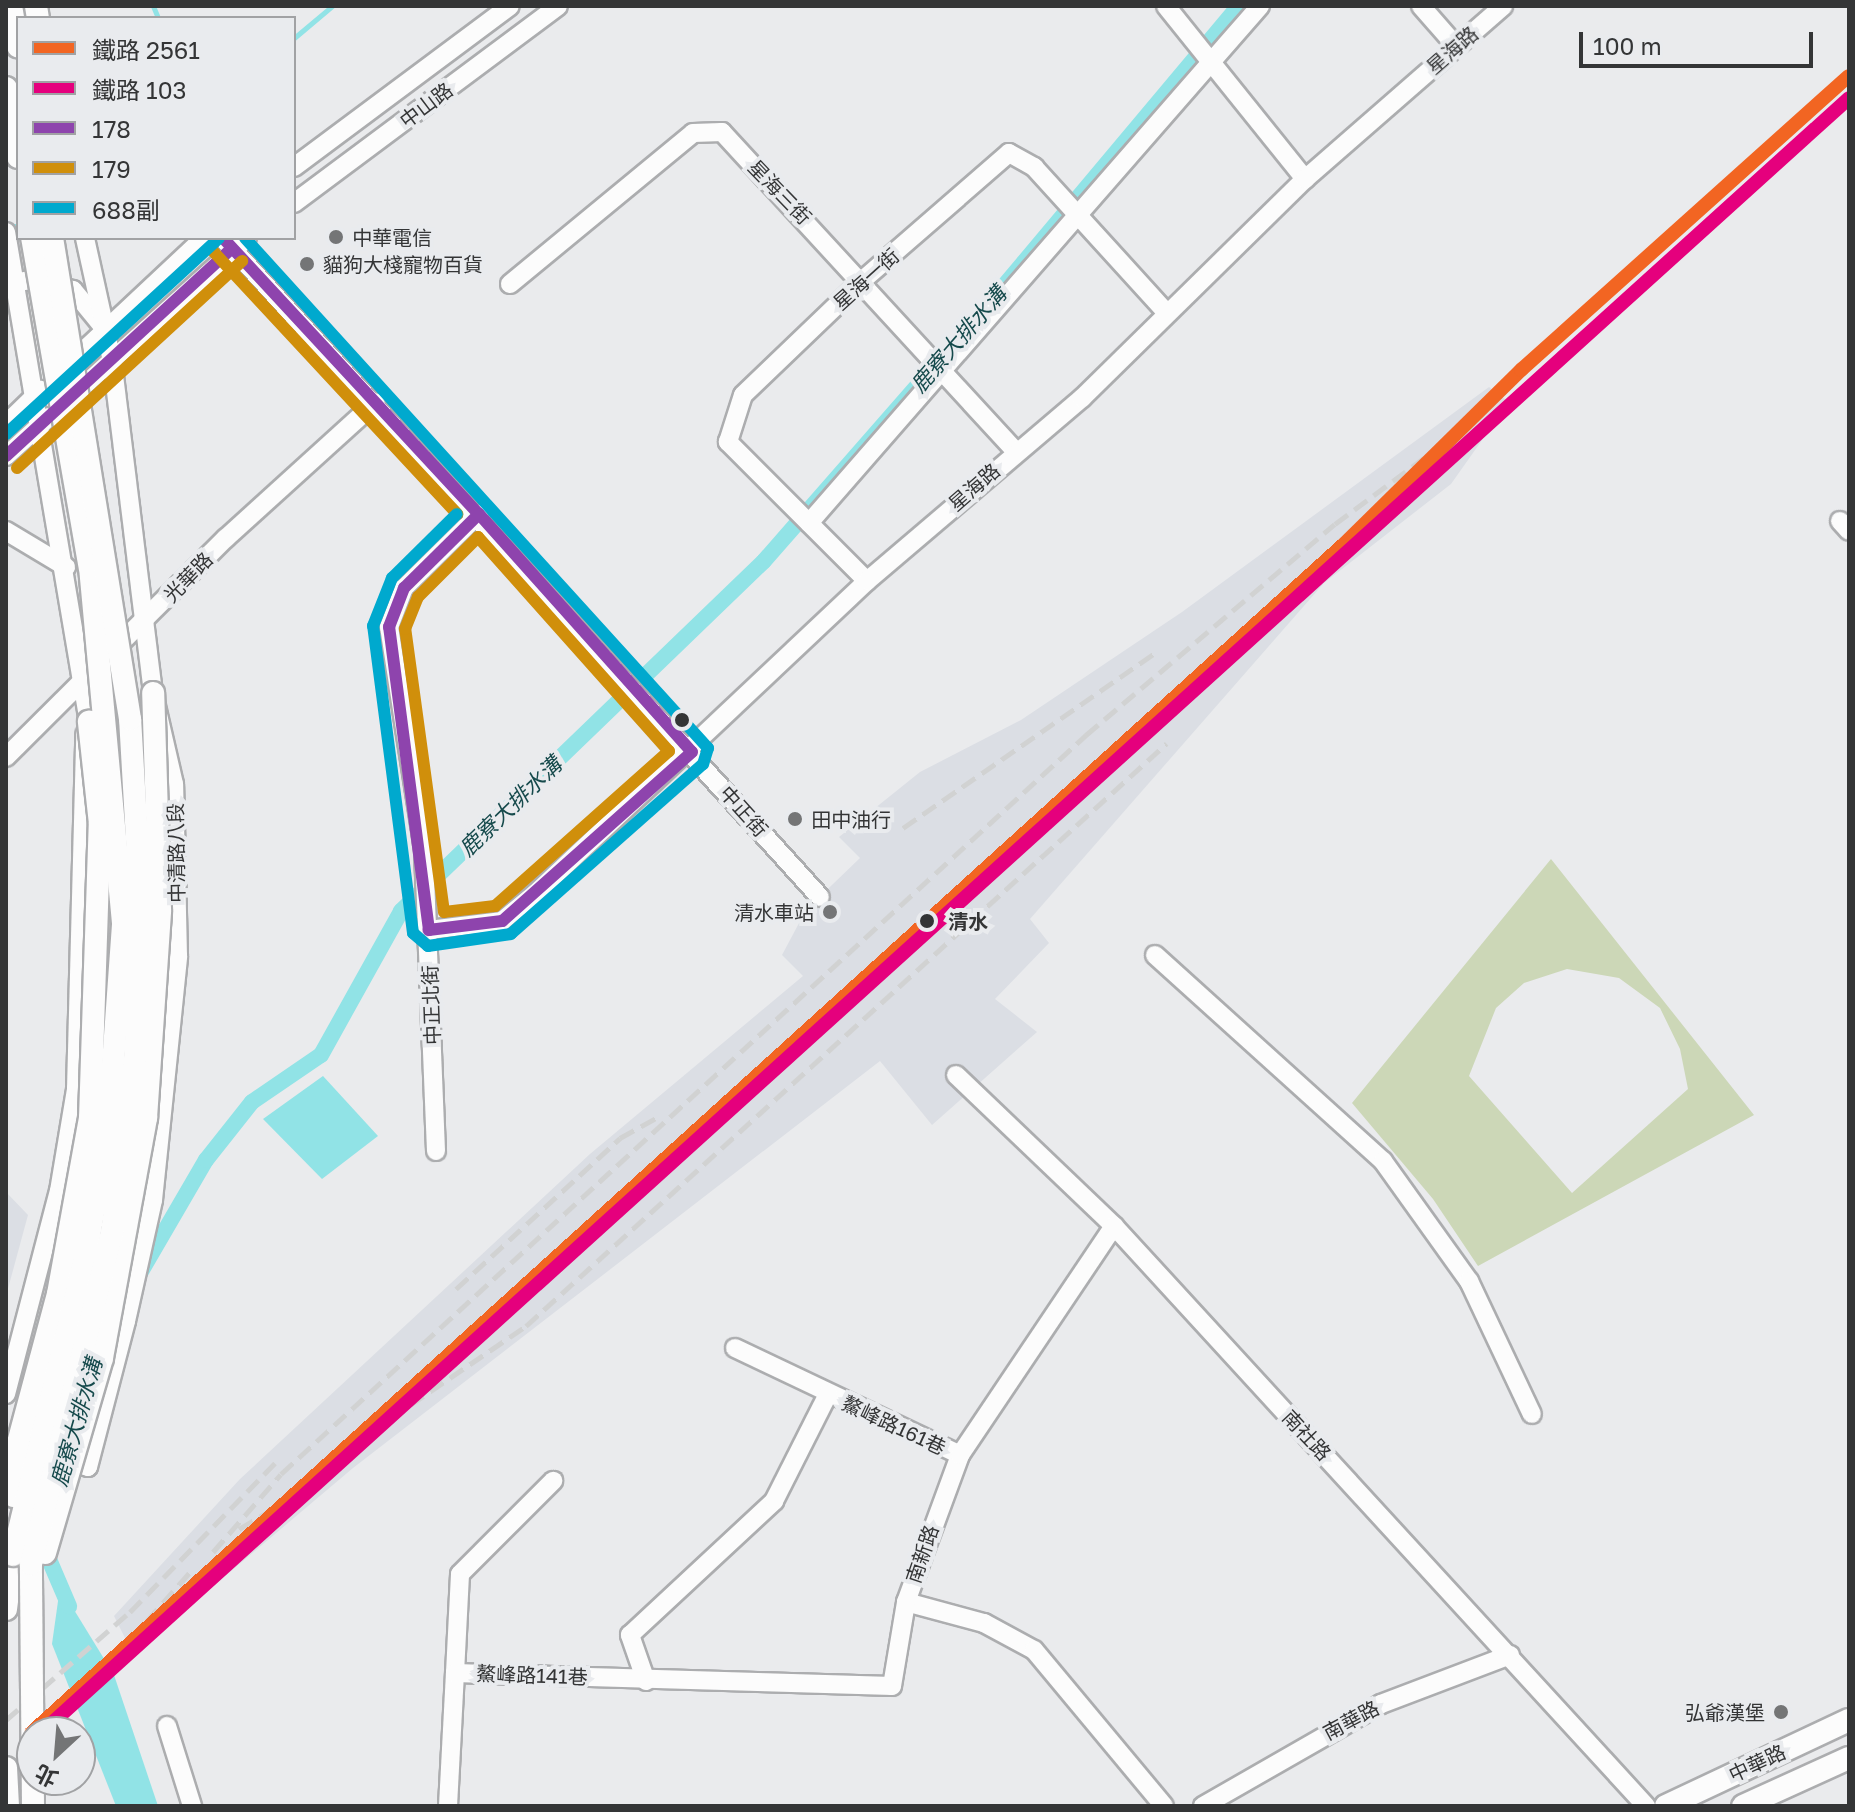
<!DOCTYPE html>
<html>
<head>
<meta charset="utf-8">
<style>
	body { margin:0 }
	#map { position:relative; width:1855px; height:1812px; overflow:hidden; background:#eaebed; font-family:"Golos Text","Noto Sans TC",sans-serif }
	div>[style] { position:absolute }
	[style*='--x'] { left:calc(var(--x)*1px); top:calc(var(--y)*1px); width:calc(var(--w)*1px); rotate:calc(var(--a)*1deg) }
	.built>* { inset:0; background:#dbdee4 }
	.green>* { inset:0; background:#ccd7b7 }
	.water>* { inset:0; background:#91e3e6 }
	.stream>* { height:5px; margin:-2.5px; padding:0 2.5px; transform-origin:2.5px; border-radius:2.5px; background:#91e3e6 }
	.canal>* { height:16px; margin:-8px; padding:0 8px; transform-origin:8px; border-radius:8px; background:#91e3e6 }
	.roads { filter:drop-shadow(2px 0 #acadaf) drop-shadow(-2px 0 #acadaf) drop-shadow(0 2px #acadaf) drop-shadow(0 -2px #acadaf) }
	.minor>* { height:18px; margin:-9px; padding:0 9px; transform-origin:9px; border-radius:9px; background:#fcfcfc }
	.major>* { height:22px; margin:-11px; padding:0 11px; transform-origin:11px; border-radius:11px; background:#fcfcfc }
	.rail>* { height:5px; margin-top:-2.5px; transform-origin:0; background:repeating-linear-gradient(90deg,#d1d2d2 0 16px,transparent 0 24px) }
	.bridges { filter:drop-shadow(2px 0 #acadaf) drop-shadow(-2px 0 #acadaf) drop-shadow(0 2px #acadaf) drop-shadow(0 -2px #acadaf) }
	.major-bridge>* { height:22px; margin:-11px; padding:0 11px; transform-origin:11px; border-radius:11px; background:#fcfcfc }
	.bus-1>* { height:12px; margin:-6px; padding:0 6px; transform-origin:6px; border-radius:6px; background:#8e44ad }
	.bus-2>* { height:12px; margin:-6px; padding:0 6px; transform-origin:6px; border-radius:6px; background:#d08f0b }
	.bus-3>* { height:12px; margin:-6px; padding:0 6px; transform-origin:6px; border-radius:6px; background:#00a9ce }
	.rail-1>* { height:14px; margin:-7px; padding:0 7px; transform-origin:7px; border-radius:7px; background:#f26522 }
	.rail-2>* { height:14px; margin:-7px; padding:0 7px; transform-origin:7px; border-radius:7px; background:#e5007d }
	.dots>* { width:22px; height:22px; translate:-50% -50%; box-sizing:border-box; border:4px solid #e9ebee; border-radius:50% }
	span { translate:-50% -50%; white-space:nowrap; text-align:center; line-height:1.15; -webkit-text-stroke:8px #e9ebee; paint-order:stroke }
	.street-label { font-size:20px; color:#343536 }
	.poi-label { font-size:20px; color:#343536 }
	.left { translate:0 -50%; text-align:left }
	.right { translate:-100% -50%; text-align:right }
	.stop-label { font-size:20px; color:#343536; font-weight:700 }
	.water-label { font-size:22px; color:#164a4c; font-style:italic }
	.frame { position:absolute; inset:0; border:8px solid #343536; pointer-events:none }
	.legend { position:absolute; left:16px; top:16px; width:280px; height:224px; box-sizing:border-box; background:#e9ebee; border:2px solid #a1a2a4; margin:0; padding:10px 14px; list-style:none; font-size:24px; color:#343536 }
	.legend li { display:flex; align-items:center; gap:16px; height:40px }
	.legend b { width:40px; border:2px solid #a1a2a4 }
	.north { position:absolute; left:16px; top:1716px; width:80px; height:80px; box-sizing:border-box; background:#e9ebee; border:2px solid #a1a2a4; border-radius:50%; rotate:206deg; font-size:22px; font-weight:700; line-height:32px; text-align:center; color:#343536 }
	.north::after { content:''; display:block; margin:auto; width:28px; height:36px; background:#747576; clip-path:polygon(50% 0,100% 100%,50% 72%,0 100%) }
	.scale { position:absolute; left:1579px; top:32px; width:234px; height:36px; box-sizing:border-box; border:4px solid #343536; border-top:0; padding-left:10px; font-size:24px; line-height:28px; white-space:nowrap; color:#343536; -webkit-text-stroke:6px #e9ebee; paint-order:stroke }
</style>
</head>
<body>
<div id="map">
	<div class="built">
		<i style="clip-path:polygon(1489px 387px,1509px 402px,1451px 484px,1324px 583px,1030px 919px,1049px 943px,995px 999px,1037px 1032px,932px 1125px,880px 1061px,353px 1468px,133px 1654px,114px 1616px,240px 1479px,590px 1154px,803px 976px,782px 955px,806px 910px,860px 858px,839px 837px,920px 772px,1021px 720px,1182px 612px)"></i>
		<i style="clip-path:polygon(6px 1192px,28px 1215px,6px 1296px)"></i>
	</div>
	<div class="green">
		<i style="clip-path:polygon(evenodd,1551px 859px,1754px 1115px,1478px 1266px,1433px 1199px,1352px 1103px,1551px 859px,1567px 969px,1619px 978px,1660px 1008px,1680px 1049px,1688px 1089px,1572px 1193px,1469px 1076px,1496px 1008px,1524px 983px,1567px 969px)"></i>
	</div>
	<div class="water">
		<i style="clip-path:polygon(323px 1076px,378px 1136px,322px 1179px,263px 1119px)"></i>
		<i style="clip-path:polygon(60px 1587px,114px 1675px,158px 1806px,116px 1806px,52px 1644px)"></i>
	</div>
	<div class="stream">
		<i style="--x:153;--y:6;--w:13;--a:67"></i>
		<i style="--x:294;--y:38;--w:50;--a:-40.1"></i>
		<i style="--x:7;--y:226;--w:11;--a:0"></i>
	</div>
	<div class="canal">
		<i style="--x:998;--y:293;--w:375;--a:-50"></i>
		<i style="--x:139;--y:1275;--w:133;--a:-59.8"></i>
		<i style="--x:206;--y:1160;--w:74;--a:-51.6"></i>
		<i style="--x:252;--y:1102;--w:83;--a:-34.3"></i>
		<i style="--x:321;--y:1055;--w:165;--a:-60.9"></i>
		<i style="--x:401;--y:911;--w:504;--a:-43.96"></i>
		<i style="--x:764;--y:561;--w:269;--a:-48.8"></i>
		<i style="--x:42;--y:1543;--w:69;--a:66.8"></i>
	</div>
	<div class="roads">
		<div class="minor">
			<i style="--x:1166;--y:6;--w:222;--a:51.2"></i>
			<i style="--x:1421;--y:6;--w:53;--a:48.8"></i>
			<i style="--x:294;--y:167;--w:269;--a:-36.7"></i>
			<i style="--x:294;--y:203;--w:329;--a:-36.7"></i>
			<i style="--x:6;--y:232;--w:497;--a:80.4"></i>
			<i style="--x:223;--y:238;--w:889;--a:47.83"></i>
			<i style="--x:6;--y:284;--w:26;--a:-9"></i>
			<i style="--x:32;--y:280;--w:42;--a:13.7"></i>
			<i style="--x:73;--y:290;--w:49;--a:50.8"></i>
			<i style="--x:510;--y:284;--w:237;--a:-39.5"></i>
			<i style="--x:693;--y:133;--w:29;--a:-2"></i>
			<i style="--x:722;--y:132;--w:435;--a:47.4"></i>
			<i style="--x:66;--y:367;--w:189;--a:-43.1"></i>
			<i style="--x:68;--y:400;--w:241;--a:-42.1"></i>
			<i style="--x:6;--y:424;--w:49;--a:-44.2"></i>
			<i style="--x:6;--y:456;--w:58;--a:-42.2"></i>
			<i style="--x:1840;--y:521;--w:13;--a:48"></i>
			<i style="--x:809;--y:523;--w:686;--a:-48.9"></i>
			<i style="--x:6;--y:531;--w:70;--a:31"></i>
			<i style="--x:867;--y:581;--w:197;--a:-135"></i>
			<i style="--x:728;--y:442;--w:49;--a:-72.3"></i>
			<i style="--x:743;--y:395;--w:168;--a:-43.8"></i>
			<i style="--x:864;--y:279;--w:192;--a:-41"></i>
			<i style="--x:1009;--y:153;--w:29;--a:29"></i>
			<i style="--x:1034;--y:167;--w:197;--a:47.7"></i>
			<i style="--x:6;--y:757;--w:310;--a:-44.9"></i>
			<i style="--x:226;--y:538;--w:202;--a:-42.2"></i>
			<i style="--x:429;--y:930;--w:74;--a:-7"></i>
			<i style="--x:502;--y:921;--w:44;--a:-39.5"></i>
			<i style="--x:536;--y:893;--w:455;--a:-43.3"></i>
			<i style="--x:867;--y:581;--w:282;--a:-40.4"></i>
			<i style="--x:1082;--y:398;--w:313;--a:-44.5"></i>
			<i style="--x:1305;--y:179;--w:263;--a:-41.1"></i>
			<i style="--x:1155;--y:955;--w:307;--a:42.1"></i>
			<i style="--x:1383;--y:1161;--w:148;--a:54.4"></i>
			<i style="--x:1469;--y:1281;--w:147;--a:64.7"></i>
			<i style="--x:956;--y:1075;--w:219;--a:43.7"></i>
			<i style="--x:1114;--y:1226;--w:787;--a:47.47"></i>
			<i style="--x:436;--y:1151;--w:301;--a:-92.3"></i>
			<i style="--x:424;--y:850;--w:226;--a:-98.9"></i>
			<i style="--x:389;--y:627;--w:42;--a:-69"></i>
			<i style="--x:404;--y:588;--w:105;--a:-44.6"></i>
			<i style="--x:735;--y:1348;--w:249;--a:25.4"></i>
			<i style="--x:6;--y:1394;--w:210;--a:-75.4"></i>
			<i style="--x:59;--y:1191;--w:103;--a:-80.5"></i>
			<i style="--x:76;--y:1089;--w:355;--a:-88.5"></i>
			<i style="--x:59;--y:1459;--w:30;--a:15"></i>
			<i style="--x:88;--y:1467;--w:151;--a:-75.4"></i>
			<i style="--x:126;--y:1321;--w:124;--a:-77.4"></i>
			<i style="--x:153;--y:1200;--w:245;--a:-84.1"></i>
			<i style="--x:178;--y:956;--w:172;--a:-91.3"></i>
			<i style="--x:174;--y:784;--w:93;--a:-103"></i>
			<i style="--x:153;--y:693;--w:335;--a:-97"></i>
			<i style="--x:112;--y:361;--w:126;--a:-102.4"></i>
			<i style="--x:906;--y:1602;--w:81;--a:15.1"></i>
			<i style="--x:984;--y:1623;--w:57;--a:28.4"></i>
			<i style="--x:1034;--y:1650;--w:203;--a:50.2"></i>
			<i style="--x:455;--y:1673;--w:99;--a:-87.1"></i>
			<i style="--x:460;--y:1574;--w:132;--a:-45"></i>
			<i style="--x:646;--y:1681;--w:49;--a:-109.2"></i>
			<i style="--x:630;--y:1635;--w:197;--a:-42.9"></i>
			<i style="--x:774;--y:1501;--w:120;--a:-63.2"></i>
			<i style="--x:167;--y:1726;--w:84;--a:72.6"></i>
			<i style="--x:448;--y:1806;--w:133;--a:-87"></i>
			<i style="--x:455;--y:1673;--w:437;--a:1.7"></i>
			<i style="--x:892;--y:1686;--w:85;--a:-80.5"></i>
			<i style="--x:906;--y:1602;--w:157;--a:-69.8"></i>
			<i style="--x:960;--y:1455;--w:276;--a:-56.1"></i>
			<i style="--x:1203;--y:1806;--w:205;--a:-29.8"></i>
			<i style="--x:1381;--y:1704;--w:138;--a:-20.8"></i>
		</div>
		<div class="major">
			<i style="--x:11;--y:6;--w:41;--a:80.1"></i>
			<i style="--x:36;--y:6;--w:12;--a:81"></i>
			<i style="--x:6;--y:88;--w:70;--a:80.1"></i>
			<i style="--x:6;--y:1609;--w:54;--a:-82.6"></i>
			<i style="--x:6;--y:1768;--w:38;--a:87"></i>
			<i style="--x:1666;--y:1806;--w:202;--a:-25.2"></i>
			<i style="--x:1743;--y:1806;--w:116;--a:-24.4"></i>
		</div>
	</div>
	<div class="rail">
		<i style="--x:903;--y:828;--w:308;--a:-34.8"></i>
		<i style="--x:456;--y:1289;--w:223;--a:-42.6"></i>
		<i style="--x:620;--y:1138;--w:41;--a:-29.1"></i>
		<i style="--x:331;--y:1459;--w:236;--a:-34.3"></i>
		<i style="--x:526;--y:1326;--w:866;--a:-42.29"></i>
		<i style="--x:239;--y:1529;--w:49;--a:-30.8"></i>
		<i style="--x:213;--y:1552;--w:103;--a:-48.9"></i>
		<i style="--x:281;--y:1474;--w:1093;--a:-42.55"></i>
		<i style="--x:1086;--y:735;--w:326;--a:-40.3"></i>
		<i style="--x:1335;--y:524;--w:111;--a:-36.6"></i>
		<i style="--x:131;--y:1639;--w:91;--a:-48.6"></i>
		<i style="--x:6;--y:1720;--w:164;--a:-41.1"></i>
		<i style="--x:130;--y:1612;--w:208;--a:-45.8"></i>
	</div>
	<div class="bridges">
		<div class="major-bridge">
			<i style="--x:14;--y:1496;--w:53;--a:-85.7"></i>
			<i style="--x:18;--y:1443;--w:154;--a:-75"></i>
			<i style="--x:58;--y:1294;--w:179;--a:-79.7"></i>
			<i style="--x:90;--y:1118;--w:294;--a:-88.1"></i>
			<i style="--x:100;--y:824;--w:103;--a:-96.2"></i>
			<i style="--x:45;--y:1553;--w:203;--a:-73.7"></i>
			<i style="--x:102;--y:1358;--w:244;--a:-79.6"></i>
			<i style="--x:146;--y:1118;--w:208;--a:-86.1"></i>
			<i style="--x:160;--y:910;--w:217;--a:-91.8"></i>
			<i style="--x:13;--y:1555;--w:310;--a:-76.4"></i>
			<i style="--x:86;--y:1254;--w:136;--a:-80.3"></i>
			<i style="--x:109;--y:1120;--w:197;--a:-85.9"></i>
			<i style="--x:123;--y:923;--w:349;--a:-95.3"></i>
			<i style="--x:91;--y:575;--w:342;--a:-99.9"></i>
			<i style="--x:33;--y:1806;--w:242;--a:-90.5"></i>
			<i style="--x:31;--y:1564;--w:342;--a:-76.3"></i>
			<i style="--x:112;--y:1232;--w:174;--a:-82.4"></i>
			<i style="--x:135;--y:1060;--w:134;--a:-87"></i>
			<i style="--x:142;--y:926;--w:207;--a:-93.3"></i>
			<i style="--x:130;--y:719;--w:487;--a:-99.2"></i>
		</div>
	</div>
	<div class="bus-1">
		<i style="--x:223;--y:238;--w:376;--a:47.2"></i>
		<i style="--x:6;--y:456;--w:306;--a:-42.6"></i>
		<i style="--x:479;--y:514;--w:319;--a:48.2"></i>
		<i style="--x:692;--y:752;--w:254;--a:138.3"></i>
		<i style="--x:502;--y:921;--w:74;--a:173"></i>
		<i style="--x:429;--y:930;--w:306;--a:-97.5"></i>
		<i style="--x:389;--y:627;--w:42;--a:-69"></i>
		<i style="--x:404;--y:588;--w:105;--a:-44.6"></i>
	</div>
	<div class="bus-2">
		<i style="--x:211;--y:249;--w:362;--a:47.1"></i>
		<i style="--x:17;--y:468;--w:306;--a:-42.6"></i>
		<i style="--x:478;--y:537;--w:287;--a:48.3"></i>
		<i style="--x:669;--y:751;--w:233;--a:138.3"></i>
		<i style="--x:495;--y:906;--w:51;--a:173.3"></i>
		<i style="--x:444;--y:912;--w:286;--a:-97.8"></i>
		<i style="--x:405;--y:629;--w:35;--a:-68"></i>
		<i style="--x:418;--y:597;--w:85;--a:-45"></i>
	</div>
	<div class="bus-3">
		<i style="--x:245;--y:238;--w:689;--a:47.77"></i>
		<i style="--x:708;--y:748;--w:17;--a:107"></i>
		<i style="--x:703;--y:764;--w:256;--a:138.5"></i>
		<i style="--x:511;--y:934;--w:84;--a:171.8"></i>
		<i style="--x:428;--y:946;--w:20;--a:-139"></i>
		<i style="--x:413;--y:933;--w:310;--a:-97.4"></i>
		<i style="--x:373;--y:626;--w:52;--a:-68.4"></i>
		<i style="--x:392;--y:578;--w:91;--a:-44.6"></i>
		<i style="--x:6;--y:434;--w:289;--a:-42.6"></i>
	</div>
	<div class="rail-1">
		<i style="--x:32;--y:1732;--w:1769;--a:-42.16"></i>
		<i style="--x:1343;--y:545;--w:250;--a:-44.5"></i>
		<i style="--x:1521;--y:370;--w:440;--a:-41.9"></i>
	</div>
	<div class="rail-2">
		<i style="--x:42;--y:1732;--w:2436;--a:-42.12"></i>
	</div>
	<div class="dots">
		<i style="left:336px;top:237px;background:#747576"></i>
		<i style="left:307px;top:264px;background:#747576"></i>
		<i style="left:682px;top:720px;background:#343536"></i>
		<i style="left:795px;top:819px;background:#747576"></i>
		<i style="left:830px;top:912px;background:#747576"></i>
		<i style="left:927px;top:921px;background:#343536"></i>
		<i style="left:1781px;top:1712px;background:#747576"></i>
	</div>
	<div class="street-label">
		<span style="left:1452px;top:50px;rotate:-41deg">星海路</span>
		<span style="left:426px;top:105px;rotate:-37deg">中山路</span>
		<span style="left:780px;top:192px;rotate:46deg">星海三街</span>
		<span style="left:866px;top:279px;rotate:-42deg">星海一街</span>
		<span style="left:974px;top:487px;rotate:-41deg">星海路</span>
		<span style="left:188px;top:577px;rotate:-46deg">光華路</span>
		<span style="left:744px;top:811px;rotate:48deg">中正街</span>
		<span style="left:176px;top:853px;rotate:-91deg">中清路八段</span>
		<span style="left:431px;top:1005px;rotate:-92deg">中正北街</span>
		<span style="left:894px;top:1425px;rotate:25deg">鰲峰路161巷</span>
		<span style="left:1307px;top:1435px;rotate:47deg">南社路</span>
		<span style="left:922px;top:1554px;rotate:-71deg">南新路</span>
		<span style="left:532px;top:1675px;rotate:2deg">鰲峰路141巷</span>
		<span style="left:1351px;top:1720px;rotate:-28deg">南華路</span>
		<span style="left:1757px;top:1763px;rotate:-25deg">中華路</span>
	</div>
	<div class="poi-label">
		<span class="left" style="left:352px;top:237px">中華電信</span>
		<span class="left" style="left:323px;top:264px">貓狗大棧寵物百貨</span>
		<span class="left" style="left:811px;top:819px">田中油行</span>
		<span class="right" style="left:814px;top:912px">清水車站</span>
		<span class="right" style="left:1765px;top:1712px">弘爺漢堡</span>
	</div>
	<div class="stop-label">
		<span class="left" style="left:948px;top:921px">清水</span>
	</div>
	<div class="water-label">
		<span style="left:958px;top:339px;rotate:-49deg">鹿寮大排水溝</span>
		<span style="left:510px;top:806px;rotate:-44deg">鹿寮大排水溝</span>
		<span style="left:76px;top:1422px;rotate:-74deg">鹿寮大排水溝</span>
	</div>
	<div class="frame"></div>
	<ul class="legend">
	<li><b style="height:10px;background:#f26522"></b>鐵路 2561</li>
	<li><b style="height:10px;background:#e5007d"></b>鐵路 103</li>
	<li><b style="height:10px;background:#8e44ad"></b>178</li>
	<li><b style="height:10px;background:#d08f0b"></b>179</li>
	<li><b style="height:10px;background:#00a9ce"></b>688副</li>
	</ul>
	<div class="north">北</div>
	<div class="scale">100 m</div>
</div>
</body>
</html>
